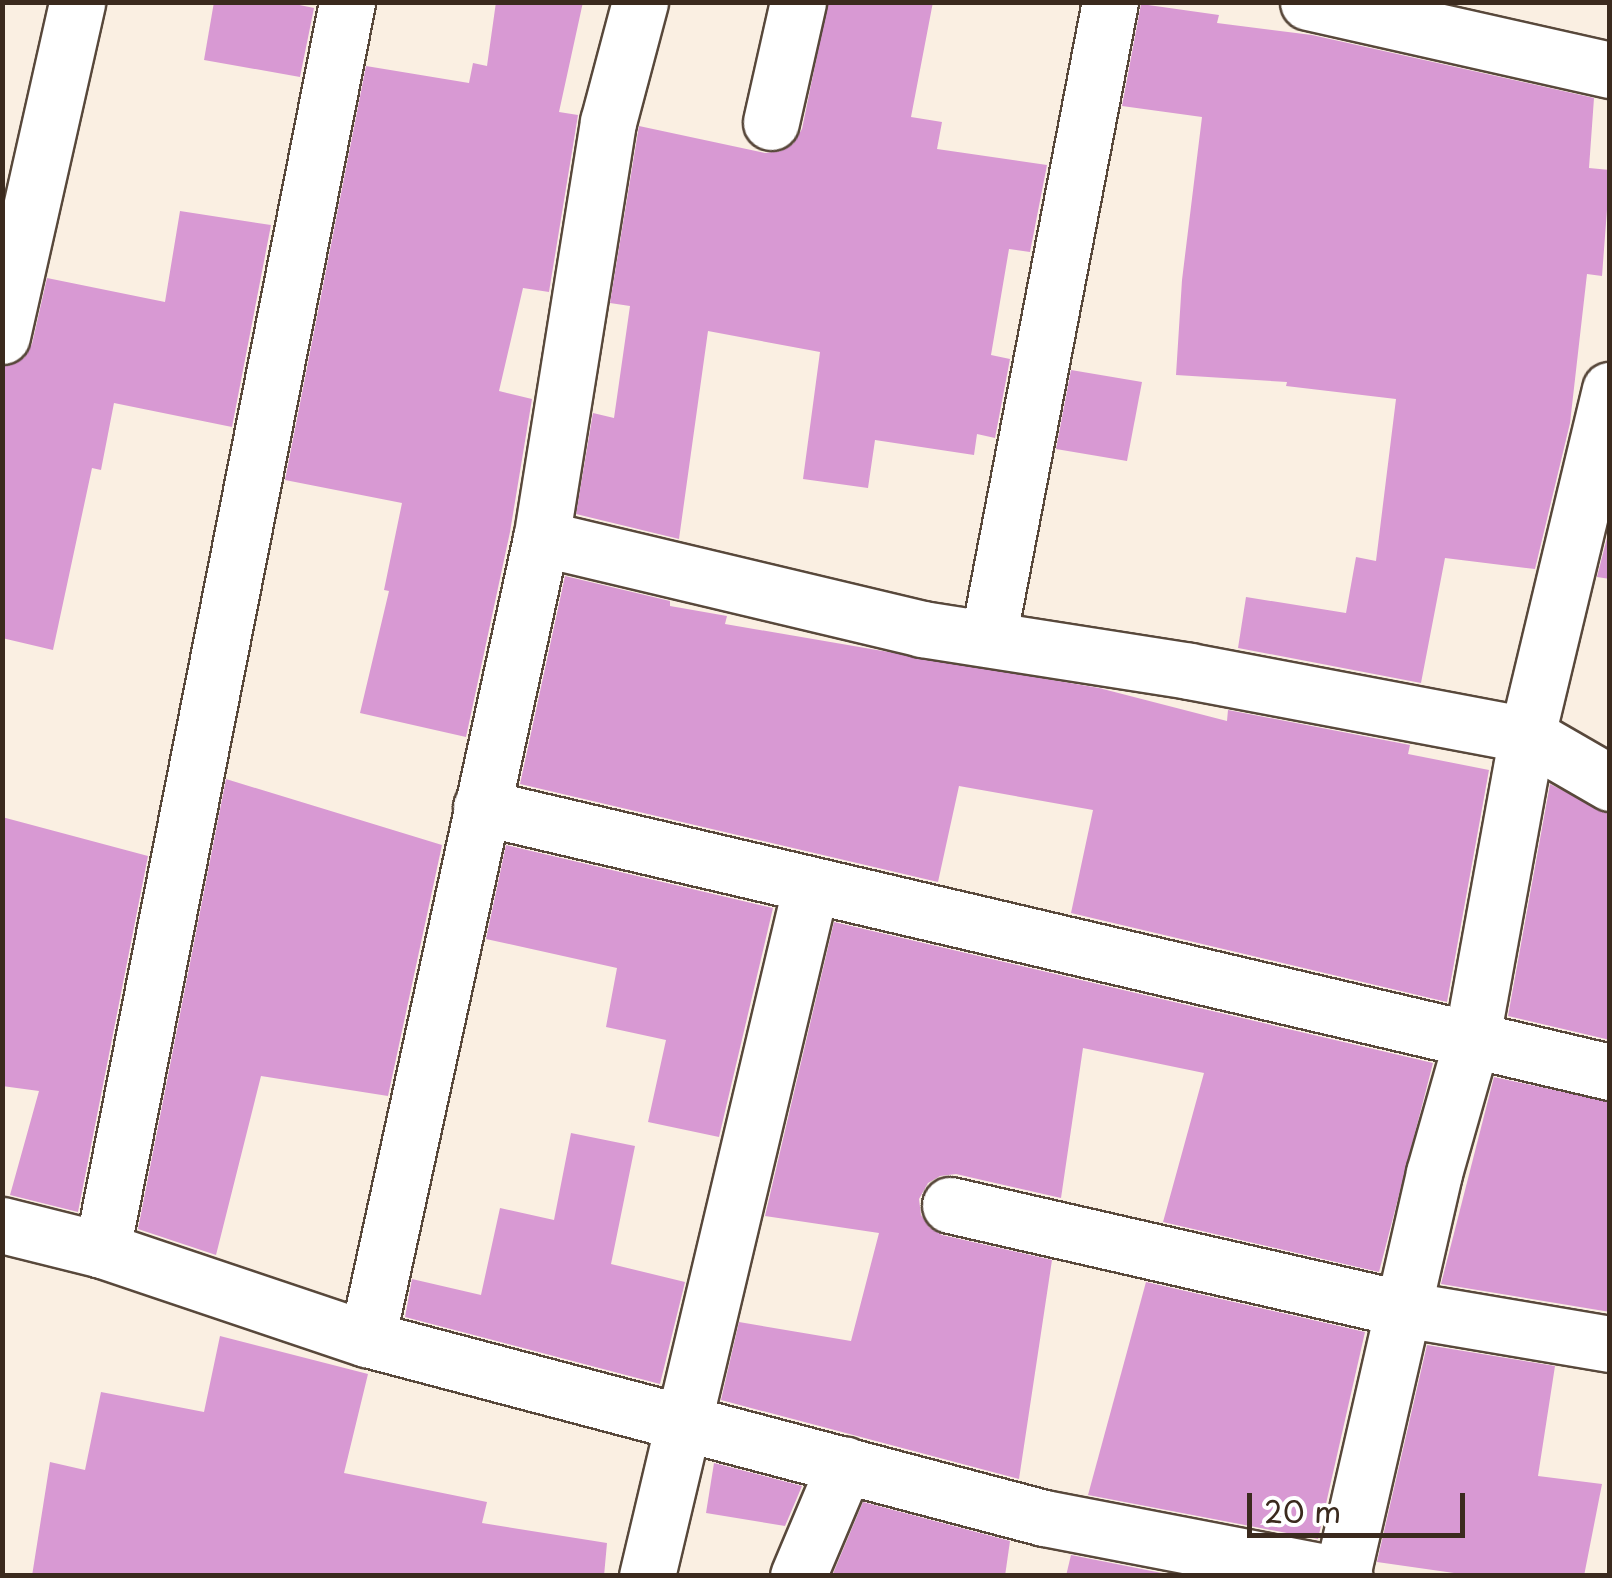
<!DOCTYPE html>
<html>
<head>
<meta charset="utf-8">
<style>
	body { margin:0 }
	#map { position:relative; width:1612px; height:1578px; overflow:hidden; background:#faefe2; font-family:"Playpen Sans",sans-serif }
	div>[style] { position:absolute }
	[style*='--x'] { left:calc(var(--x)*1px); top:calc(var(--y)*1px); width:calc(var(--w)*1px); rotate:calc(var(--a)*1deg) }
	.building>* { inset:0; background:#d899d3 }
	.roads { filter:drop-shadow(2px 0 #58483b) drop-shadow(-2px 0 #58483b) drop-shadow(0 2px #58483b) drop-shadow(0 -2px #58483b) }
	.minor>* { height:55px; margin:-27.5px; padding:0 27.5px; transform-origin:27.5px; border-radius:27.5px; background:#fff }
	span { translate:-50% -50%; white-space:nowrap; text-align:center; line-height:1.15; -webkit-text-stroke:8px #fff; paint-order:stroke }
	.frame { position:absolute; inset:0; border:5px solid #3b2a1e; pointer-events:none }
	.scale { position:absolute; left:1247px; top:1493px; width:218px; height:45px; box-sizing:border-box; border:5px solid #3b2a1e; border-top:0; padding-left:12px; font-size:30px; line-height:35px; white-space:nowrap; color:#3b2a1e; -webkit-text-stroke:8px #fff; paint-order:stroke }
</style>
</head>
<body>
<div id="map">
	<div class="building">
		<i style="clip-path:polygon(214px 2px,285px 2px,314px 8px,300px 77px,204px 60px)"></i>
		<i style="clip-path:polygon(496px 2px,583px 2px,559px 112px,578px 115px,549px 292px,523px 288px,499px 391px,532px 399px,510px 532px,466px 737px,360px 713px,389px 591px,384px 590px,402px 503px,285px 480px,366px 66px,469px 83px,473px 63px,487px 66px)"></i>
		<i style="clip-path:polygon(828px 2px,933px 2px,911px 117px,942px 122px,937px 149px,1047px 165px,1030px 252px,1009px 249px,991px 355px,1010px 359px,995px 438px,977px 434px,974px 455px,875px 440px,868px 488px,803px 479px,820px 352px,708px 331px,679px 539px,576px 514px,593px 413px,614px 418px,630px 306px,610px 303px,639px 126px,765px 153px,781px 151px,793px 144px,802px 129px)"></i>
		<i style="clip-path:polygon(1141px 4px,1219px 15px,1217px 23px,1312px 35px,1594px 98px,1589px 168px,1610px 170px,1602px 276px,1587px 274px,1570px 423px,1535px 569px,1445px 558px,1421px 683px,1238px 648px,1246px 597px,1346px 613px,1356px 557px,1376px 561px,1396px 399px,1286px 386px,1287px 382px,1176px 375px,1182px 280px,1202px 117px,1122px 106px)"></i>
		<i style="clip-path:polygon(180px 211px,271px 225px,232px 427px,114px 403px,101px 470px,92px 468px,53px 650px,2px 638px,2px 366px,24px 358px,32px 344px,47px 278px,165px 302px)"></i>
		<i style="clip-path:polygon(1071px 370px,1142px 382px,1127px 461px,1056px 449px)"></i>
		<i style="clip-path:polygon(1610px 526px,1610px 579px,1597px 577px)"></i>
		<i style="clip-path:polygon(565px 576px,670px 601px,670px 606px,727px 616px,725px 624px,1099px 688px,1227px 721px,1228px 710px,1410px 745px,1408px 754px,1489px 770px,1447px 1002px,1071px 913px,1093px 810px,959px 786px,938px 882px,520px 784px)"></i>
		<i style="clip-path:polygon(226px 779px,442px 845px,388px 1096px,261px 1076px,216px 1255px,138px 1229px)"></i>
		<i style="clip-path:polygon(1550px 784px,1610px 814px,1610px 1040px,1508px 1016px)"></i>
		<i style="clip-path:polygon(2px 817px,148px 856px,78px 1212px,10px 1195px,39px 1091px,2px 1086px)"></i>
		<i style="clip-path:polygon(506px 845px,773px 908px,719px 1137px,648px 1122px,666px 1040px,606px 1027px,617px 968px,486px 939px)"></i>
		<i style="clip-path:polygon(834px 922px,1433px 1063px,1379px 1272px,1163px 1222px,1204px 1073px,1083px 1048px,1061px 1198px,956px 1174px,940px 1176px,928px 1183px,919px 1199px,921px 1215px,930px 1228px,942px 1235px,1052px 1260px,1019px 1479px,721px 1400px,739px 1322px,851px 1341px,879px 1233px,765px 1216px)"></i>
		<i style="clip-path:polygon(1494px 1077px,1610px 1102px,1610px 1312px,1441px 1284px)"></i>
		<i style="clip-path:polygon(571px 1133px,635px 1146px,611px 1264px,685px 1282px,660px 1384px,405px 1317px,412px 1279px,481px 1295px,500px 1208px,554px 1220px)"></i>
		<i style="clip-path:polygon(1146px 1282px,1365px 1332px,1318px 1539px,1088px 1495px)"></i>
		<i style="clip-path:polygon(220px 1336px,368px 1374px,344px 1473px,487px 1502px,482px 1523px,607px 1543px,604px 1576px,32px 1576px,50px 1462px,85px 1470px,101px 1392px,204px 1412px)"></i>
		<i style="clip-path:polygon(1427px 1345px,1555px 1366px,1538px 1476px,1602px 1484px,1584px 1576px,1475px 1576px,1377px 1562px)"></i>
		<i style="clip-path:polygon(714px 1463px,802px 1486px,785px 1526px,706px 1513px)"></i>
		<i style="clip-path:polygon(863px 1502px,1010px 1541px,1005px 1576px,832px 1576px)"></i>
		<i style="clip-path:polygon(1071px 1555px,1177px 1576px,1066px 1576px)"></i>
	</div>
	<div class="roads">
		<div class="minor">
			<i style="--x:640;--y:2;--w:124;--a:104.9"></i>
			<i style="--x:608;--y:122;--w:421;--a:99.1"></i>
			<i style="--x:541;--y:538;--w:392;--a:13.4"></i>
			<i style="--x:922;--y:629;--w:270;--a:8.9"></i>
			<i style="--x:1189;--y:671;--w:344;--a:10.7"></i>
			<i style="--x:1527;--y:735;--w:96;--a:30"></i>
			<i style="--x:1308;--y:2;--w:310;--a:12.7"></i>
			<i style="--x:771;--y:122;--w:123;--a:-77.3"></i>
			<i style="--x:2;--y:336;--w:342;--a:-77.3"></i>
			<i style="--x:988;--y:639;--w:649;--a:-79.16"></i>
			<i style="--x:481;--y:807;--w:1160;--a:13.21"></i>
			<i style="--x:950;--y:1205;--w:465;--a:12.9"></i>
			<i style="--x:1403;--y:1309;--w:210;--a:9.6"></i>
			<i style="--x:2;--y:1225;--w:103;--a:14"></i>
			<i style="--x:102;--y:1250;--w:280;--a:18.6"></i>
			<i style="--x:367;--y:1339;--w:700;--a:14.81"></i>
			<i style="--x:1044;--y:1518;--w:306;--a:10.9"></i>
			<i style="--x:102;--y:1250;--w:1272;--a:-78.89"></i>
			<i style="--x:367;--y:1339;--w:820;--a:-77.74"></i>
			<i style="--x:1342;--y:1575;--w:412;--a:-77.1"></i>
			<i style="--x:1434;--y:1173;--w:135;--a:-74.1"></i>
			<i style="--x:1471;--y:1043;--w:313;--a:-79.7"></i>
			<i style="--x:1527;--y:735;--w:355;--a:-76.5"></i>
			<i style="--x:647;--y:1576;--w:710;--a:-76.65"></i>
			<i style="--x:798;--y:1576;--w:121;--a:-67.1"></i>
		</div>
	</div>
	<div class="frame"></div>
	<div class="scale">20 m</div>
</div>
</body>
</html>
